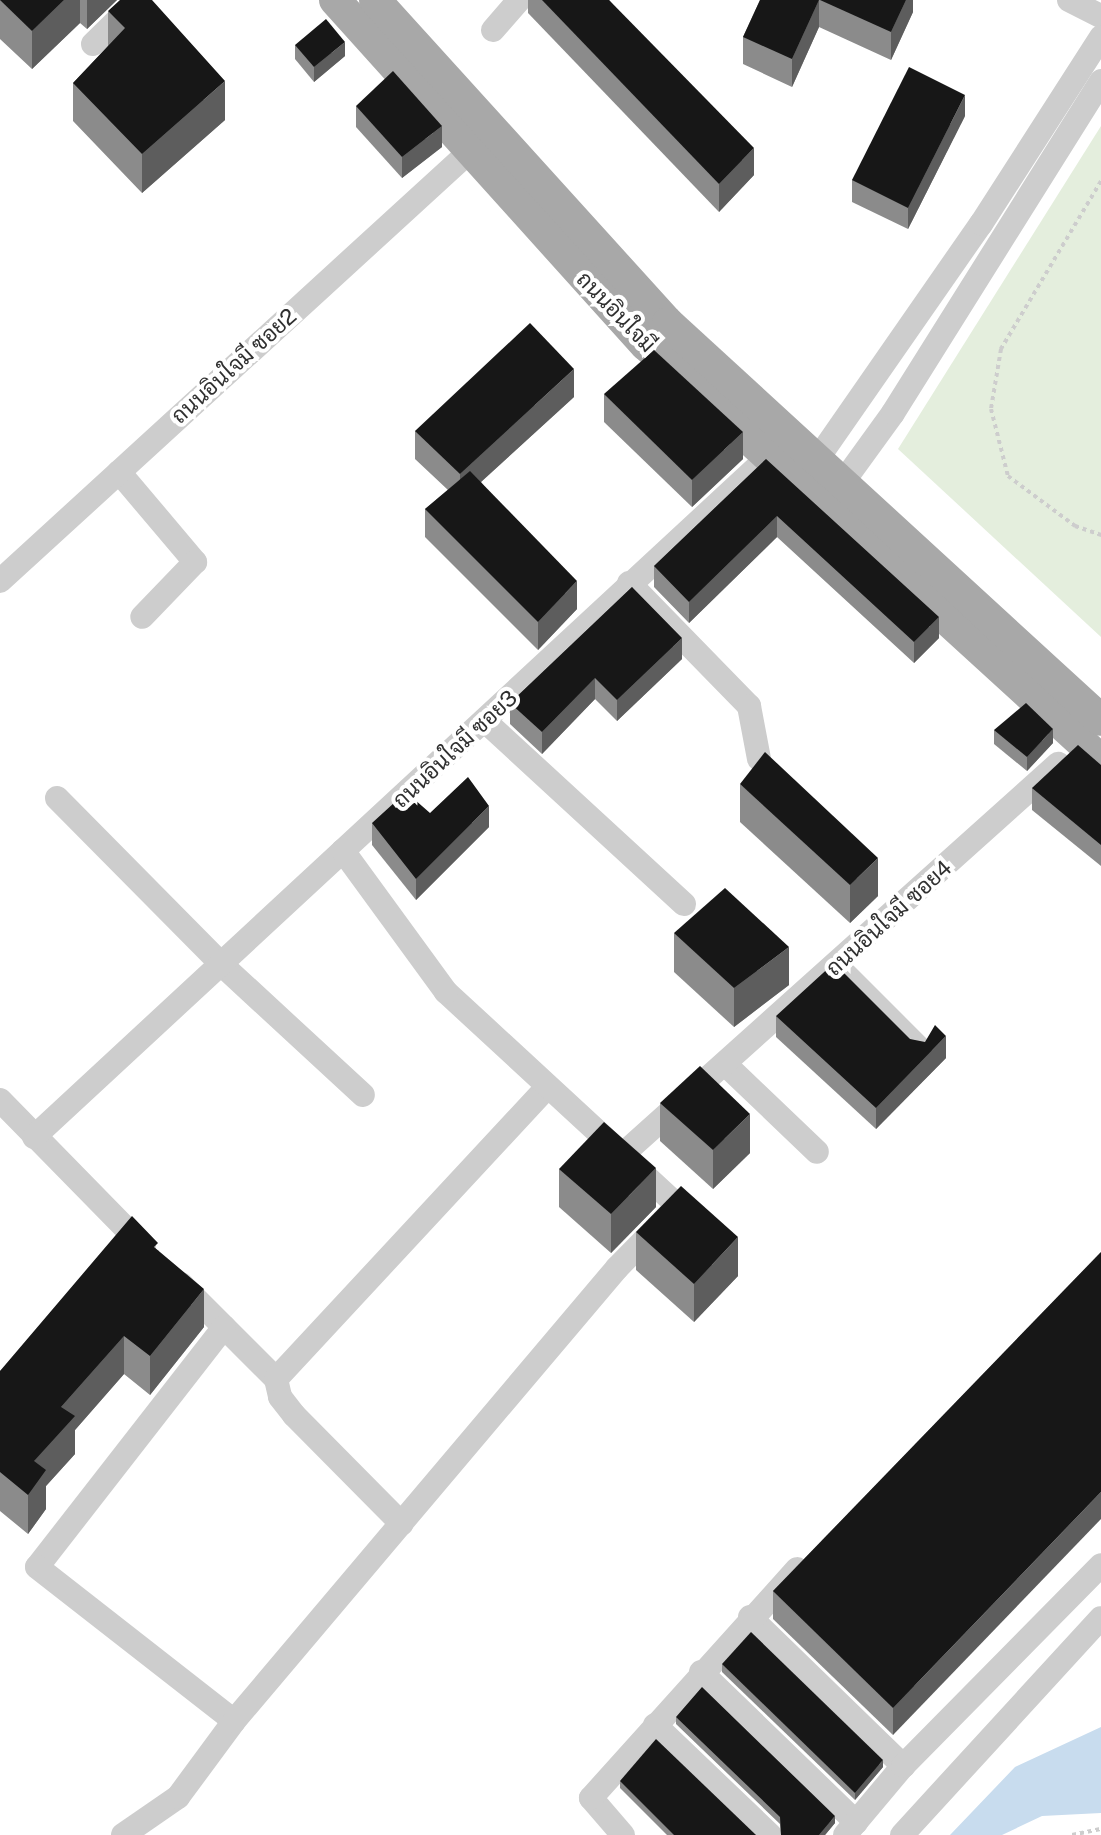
<!DOCTYPE html>
<html>
<head>
<meta charset="utf-8">
<style>
	body { margin:0 }
	#map { position:relative; width:1101px; height:1835px; overflow:hidden; background:#fff; font-family:"Public Sans",Sarabun,sans-serif }
	div>[style] { position:absolute }
	[style*='--x'] { left:calc(var(--x)*1px); top:calc(var(--y)*1px); width:calc(var(--w)*1px); rotate:calc(var(--a)*1deg) }
	.green>* { inset:0; background:#e4eedd }
	.water>* { inset:0; background:#c8dcee }
	.path>* { height:4px; margin-top:-2px; transform-origin:0; background:repeating-linear-gradient(90deg,#cdcdcd 0 4px,transparent 0 8px) }
	.minor>* { height:24px; margin:-12px; padding:0 12px; transform-origin:12px; border-radius:12px; background:#cdcdcd }
	.major>* { height:32px; margin:-16px; padding:0 16px; transform-origin:16px; border-radius:16px; background:#a8a8a8 }
	.wall>* { inset:0; background:#8b8b8b }
	.shaded-wall>* { inset:0; background:#5d5d5d }
	.building>* { inset:0; background:#171717 }
	span { translate:-50% -50%; white-space:nowrap; text-align:center; line-height:1.15; -webkit-text-stroke:8px #fff; paint-order:stroke }
	.street-label { font-size:22px; color:#303030 }
</style>
</head>
<body>
<div id="map">
	<div class="green">
		<i style="clip-path:polygon(1101px 126px,1101px 637px,898px 449px)"></i>
	</div>
	<div class="water">
		<i style="clip-path:polygon(1101px 1727px,1101px 1813px,1042px 1816px,1002px 1835px,950px 1835px,1015px 1767px)"></i>
	</div>
	<div class="path">
		<i style="--x:1101;--y:181;--w:196;--a:120.8"></i>
		<i style="--x:1001;--y:349;--w:61;--a:99.5"></i>
		<i style="--x:991;--y:409;--w:69;--a:75.8"></i>
		<i style="--x:1008;--y:476;--w:84;--a:36.7"></i>
		<i style="--x:1075;--y:526;--w:28;--a:19"></i>
		<i style="--x:1072;--y:1835;--w:30;--a:-12"></i>
	</div>
	<div class="minor">
		<i style="--x:1069;--y:0;--w:36;--a:27"></i>
		<i style="--x:493;--y:30;--w:40;--a:-49"></i>
		<i style="--x:93;--y:44;--w:63;--a:-44.4"></i>
		<i style="--x:119;--y:472;--w:118;--a:49.8"></i>
		<i style="--x:195;--y:562;--w:76;--a:133.9"></i>
		<i style="--x:807;--y:474;--w:305;--a:-55.2"></i>
		<i style="--x:981;--y:224;--w:222;--a:-57.3"></i>
		<i style="--x:833;--y:496;--w:102;--a:-54.1"></i>
		<i style="--x:893;--y:413;--w:392;--a:-57.9"></i>
		<i style="--x:0;--y:581;--w:636;--a:-42.45"></i>
		<i style="--x:629;--y:583;--w:172;--a:45.7"></i>
		<i style="--x:749;--y:706;--w:54;--a:79.3"></i>
		<i style="--x:486;--y:722;--w:269;--a:42.6"></i>
		<i style="--x:57;--y:798;--w:233;--a:45.3"></i>
		<i style="--x:221;--y:964;--w:193;--a:42.7"></i>
		<i style="--x:837;--y:966;--w:117;--a:45"></i>
		<i style="--x:725;--y:1064;--w:127;--a:43.7"></i>
		<i style="--x:0;--y:1100;--w:206;--a:45.6"></i>
		<i style="--x:34;--y:1137;--w:998;--a:-42.81"></i>
		<i style="--x:622;--y:1155;--w:586;--a:-41.89"></i>
		<i style="--x:181;--y:1284;--w:134;--a:45"></i>
		<i style="--x:276;--y:1379;--w:18;--a:77"></i>
		<i style="--x:280;--y:1397;--w:23;--a:52"></i>
		<i style="--x:294;--y:1415;--w:153;--a:45.3"></i>
		<i style="--x:224;--y:1327;--w:304;--a:127.9"></i>
		<i style="--x:37;--y:1567;--w:250;--a:38"></i>
		<i style="--x:276;--y:1379;--w:397;--a:-47.1"></i>
		<i style="--x:750;--y:1617;--w:214;--a:44.2"></i>
		<i style="--x:701;--y:1672;--w:216;--a:44.1"></i>
		<i style="--x:655;--y:1725;--w:159;--a:43.7"></i>
		<i style="--x:123;--y:1835;--w:67;--a:-34.6"></i>
		<i style="--x:178;--y:1797;--w:94;--a:-53.6"></i>
		<i style="--x:234;--y:1721;--w:593;--a:-49.79"></i>
		<i style="--x:617;--y:1268;--w:87;--a:-45.5"></i>
		<i style="--x:678;--y:1206;--w:316;--a:-137.3"></i>
		<i style="--x:446;--y:992;--w:175;--a:-126.1"></i>
		<i style="--x:623;--y:1835;--w:49;--a:-130.9"></i>
		<i style="--x:591;--y:1798;--w:308;--a:-48"></i>
		<i style="--x:845;--y:1835;--w:90;--a:-50"></i>
		<i style="--x:903;--y:1766;--w:282;--a:-45.4"></i>
		<i style="--x:902;--y:1835;--w:294;--a:-47.5"></i>
	</div>
	<div class="major">
		<i style="--x:335;--y:0;--w:464;--a:48"></i>
		<i style="--x:646;--y:345;--w:616;--a:42.37"></i>
		<i style="--x:375;--y:0;--w:436;--a:47.8"></i>
		<i style="--x:668;--y:323;--w:587;--a:42.52"></i>
	</div>
	<div class="wall">
		<i style="clip-path:polygon(0 0,117px 0,87px 29px,80px 23px,32px 69px,0 39px)"></i>
		<i style="clip-path:polygon(528px 0,609px 0,754px 175px,719px 212px,528px 13px)"></i>
		<i style="clip-path:polygon(760px 0,913px 0,913px 12px,891px 60px,819px 27px,792px 87px,743px 64px,743px 37px)"></i>
		<i style="clip-path:polygon(108px 11px,225px 120px,142px 193px,73px 121px,73px 83px,108px 46px)"></i>
		<i style="clip-path:polygon(295px 45px,345px 56px,314px 82px,295px 59px)"></i>
		<i style="clip-path:polygon(356px 106px,442px 147px,402px 178px,356px 127px)"></i>
		<i style="clip-path:polygon(965px 116px,908px 229px,852px 202px,852px 180px)"></i>
		<i style="clip-path:polygon(604px 394px,743px 459px,692px 507px,604px 422px)"></i>
		<i style="clip-path:polygon(574px 397px,481px 482px,577px 609px,538px 650px,425px 537px,425px 509px,448px 490px,415px 459px,415px 431px)"></i>
		<i style="clip-path:polygon(766px 459px,939px 638px,914px 663px,777px 537px,689px 623px,654px 587px,654px 566px)"></i>
		<i style="clip-path:polygon(632px 587px,682px 659px,617px 721px,595px 699px,542px 754px,510px 724px,510px 703px)"></i>
		<i style="clip-path:polygon(994px 730px,1053px 743px,1027px 771px,994px 744px)"></i>
		<i style="clip-path:polygon(1101px 765px,1101px 866px,1032px 810px,1032px 788px)"></i>
		<i style="clip-path:polygon(740px 784px,878px 896px,850px 923px,740px 822px)"></i>
		<i style="clip-path:polygon(430px 813px,489px 827px,416px 900px,372px 845px,372px 823px)"></i>
		<i style="clip-path:polygon(674px 933px,789px 985px,734px 1027px,674px 972px)"></i>
		<i style="clip-path:polygon(776px 1016px,910px 1039px,946px 1058px,876px 1129px,776px 1037px)"></i>
		<i style="clip-path:polygon(660px 1103px,750px 1153px,713px 1189px,660px 1141px)"></i>
		<i style="clip-path:polygon(559px 1169px,656px 1207px,611px 1253px,559px 1207px)"></i>
		<i style="clip-path:polygon(636px 1232px,738px 1276px,694px 1322px,636px 1270px)"></i>
		<i style="clip-path:polygon(158px 1250px,204px 1327px,150px 1395px,124px 1374px,75px 1430px,75px 1454px,46px 1486px,46px 1509px,28px 1534px,0 1511px,0 1371px)"></i>
		<i style="clip-path:polygon(1101px 1252px,893px 1735px,773px 1619px,773px 1591px)"></i>
		<i style="clip-path:polygon(722px 1664px,883px 1767px,855px 1800px,722px 1672px)"></i>
		<i style="clip-path:polygon(676px 1717px,835px 1823px,825px 1835px,781px 1835px,780px 1824px,676px 1724px)"></i>
		<i style="clip-path:polygon(620px 1781px,756px 1835px,667px 1835px,620px 1788px)"></i>
	</div>
	<div class="shaded-wall">
		<i style="clip-path:polygon(64px 0,80px 0,80px 23px,32px 69px,32px 31px)"></i>
		<i style="clip-path:polygon(87px 0,117px 0,87px 29px)"></i>
		<i style="clip-path:polygon(819px 0,819px 27px,792px 87px,792px 59px)"></i>
		<i style="clip-path:polygon(906px 0,913px 0,913px 12px,891px 60px,891px 32px)"></i>
		<i style="clip-path:polygon(345px 42px,345px 56px,314px 82px,314px 67px)"></i>
		<i style="clip-path:polygon(225px 81px,225px 120px,142px 193px,142px 154px)"></i>
		<i style="clip-path:polygon(965px 95px,965px 116px,908px 229px,908px 208px)"></i>
		<i style="clip-path:polygon(442px 126px,442px 147px,402px 178px,402px 157px)"></i>
		<i style="clip-path:polygon(754px 148px,754px 175px,719px 212px,719px 184px)"></i>
		<i style="clip-path:polygon(574px 369px,574px 397px,460px 501px,460px 474px)"></i>
		<i style="clip-path:polygon(743px 432px,743px 459px,692px 507px,692px 480px)"></i>
		<i style="clip-path:polygon(777px 516px,777px 537px,689px 623px,689px 602px)"></i>
		<i style="clip-path:polygon(577px 581px,577px 609px,538px 650px,538px 622px)"></i>
		<i style="clip-path:polygon(939px 617px,939px 638px,914px 663px,914px 642px)"></i>
		<i style="clip-path:polygon(682px 638px,682px 659px,617px 721px,617px 700px)"></i>
		<i style="clip-path:polygon(595px 678px,595px 699px,542px 754px,542px 732px)"></i>
		<i style="clip-path:polygon(1053px 729px,1053px 743px,1027px 771px,1027px 757px)"></i>
		<i style="clip-path:polygon(489px 806px,489px 827px,416px 900px,416px 879px)"></i>
		<i style="clip-path:polygon(878px 858px,878px 896px,850px 923px,850px 885px)"></i>
		<i style="clip-path:polygon(789px 947px,789px 985px,734px 1027px,734px 988px)"></i>
		<i style="clip-path:polygon(946px 1036px,946px 1058px,876px 1129px,876px 1108px)"></i>
		<i style="clip-path:polygon(750px 1114px,750px 1153px,713px 1189px,713px 1150px)"></i>
		<i style="clip-path:polygon(656px 1168px,656px 1207px,611px 1253px,611px 1214px)"></i>
		<i style="clip-path:polygon(738px 1237px,738px 1276px,694px 1322px,694px 1284px)"></i>
		<i style="clip-path:polygon(204px 1289px,204px 1327px,150px 1395px,150px 1356px)"></i>
		<i style="clip-path:polygon(124px 1336px,124px 1374px,75px 1430px,75px 1454px,46px 1486px,46px 1509px,28px 1534px,28px 1495px,34px 1461px,61px 1407px)"></i>
		<i style="clip-path:polygon(1101px 1492px,1101px 1519px,893px 1735px,893px 1708px)"></i>
		<i style="clip-path:polygon(883px 1760px,883px 1767px,855px 1800px,855px 1793px)"></i>
		<i style="clip-path:polygon(835px 1816px,835px 1823px,825px 1835px,819px 1835px)"></i>
	</div>
	<div class="building">
		<i style="clip-path:polygon(0 0,64px 0,32px 31px)"></i>
		<i style="clip-path:polygon(120px 0,152px 0,225px 81px,142px 154px,73px 83px,125px 28px,108px 11px)"></i>
		<i style="clip-path:polygon(542px 0,609px 0,754px 148px,719px 184px)"></i>
		<i style="clip-path:polygon(760px 0,819px 0,792px 59px,743px 37px)"></i>
		<i style="clip-path:polygon(820px 0,906px 0,891px 32px)"></i>
		<i style="clip-path:polygon(326px 19px,345px 42px,314px 67px,295px 45px)"></i>
		<i style="clip-path:polygon(909px 67px,965px 95px,908px 208px,852px 180px)"></i>
		<i style="clip-path:polygon(393px 71px,442px 126px,402px 157px,356px 106px)"></i>
		<i style="clip-path:polygon(530px 323px,574px 369px,460px 474px,415px 431px)"></i>
		<i style="clip-path:polygon(654px 350px,743px 432px,692px 480px,604px 394px)"></i>
		<i style="clip-path:polygon(766px 459px,939px 617px,914px 642px,777px 516px,689px 602px,654px 566px)"></i>
		<i style="clip-path:polygon(470px 471px,577px 581px,538px 622px,425px 509px)"></i>
		<i style="clip-path:polygon(632px 587px,682px 638px,617px 700px,595px 678px,542px 732px,510px 703px)"></i>
		<i style="clip-path:polygon(1026px 703px,1053px 729px,1027px 757px,994px 730px)"></i>
		<i style="clip-path:polygon(1078px 745px,1101px 765px,1101px 845px,1032px 788px)"></i>
		<i style="clip-path:polygon(765px 752px,878px 858px,850px 885px,740px 784px)"></i>
		<i style="clip-path:polygon(468px 777px,489px 806px,416px 879px,372px 823px,406px 792px,430px 813px)"></i>
		<i style="clip-path:polygon(725px 888px,789px 947px,734px 988px,674px 933px)"></i>
		<i style="clip-path:polygon(834px 963px,910px 1039px,925px 1042px,935px 1025px,946px 1036px,876px 1108px,776px 1016px)"></i>
		<i style="clip-path:polygon(700px 1066px,750px 1114px,713px 1150px,660px 1103px)"></i>
		<i style="clip-path:polygon(604px 1122px,656px 1168px,611px 1214px,559px 1169px)"></i>
		<i style="clip-path:polygon(681px 1186px,738px 1237px,694px 1284px,636px 1232px)"></i>
		<i style="clip-path:polygon(132px 1216px,158px 1243px,154px 1247px,204px 1289px,150px 1356px,124px 1336px,61px 1407px,75px 1416px,34px 1461px,46px 1470px,28px 1495px,0 1472px,0 1371px)"></i>
		<i style="clip-path:polygon(1101px 1252px,1101px 1492px,893px 1708px,773px 1591px)"></i>
		<i style="clip-path:polygon(751px 1632px,883px 1760px,855px 1793px,722px 1664px)"></i>
		<i style="clip-path:polygon(702px 1687px,835px 1816px,819px 1835px,781px 1835px,780px 1817px,676px 1717px)"></i>
		<i style="clip-path:polygon(656px 1739px,756px 1835px,674px 1835px,620px 1781px)"></i>
	</div>
	<div class="street-label">
		<span style="left:616px;top:312px;rotate:46deg">ถนนอินใจมี</span>
		<span style="left:234px;top:366px;rotate:-42deg">ถนนอินใจมี ซอย2</span>
		<span style="left:455px;top:749px;rotate:-43deg">ถนนอินใจมี ซอย3</span>
		<span style="left:889px;top:918px;rotate:-42deg">ถนนอินใจมี ซอย4</span>
	</div>
</div>
</body>
</html>
